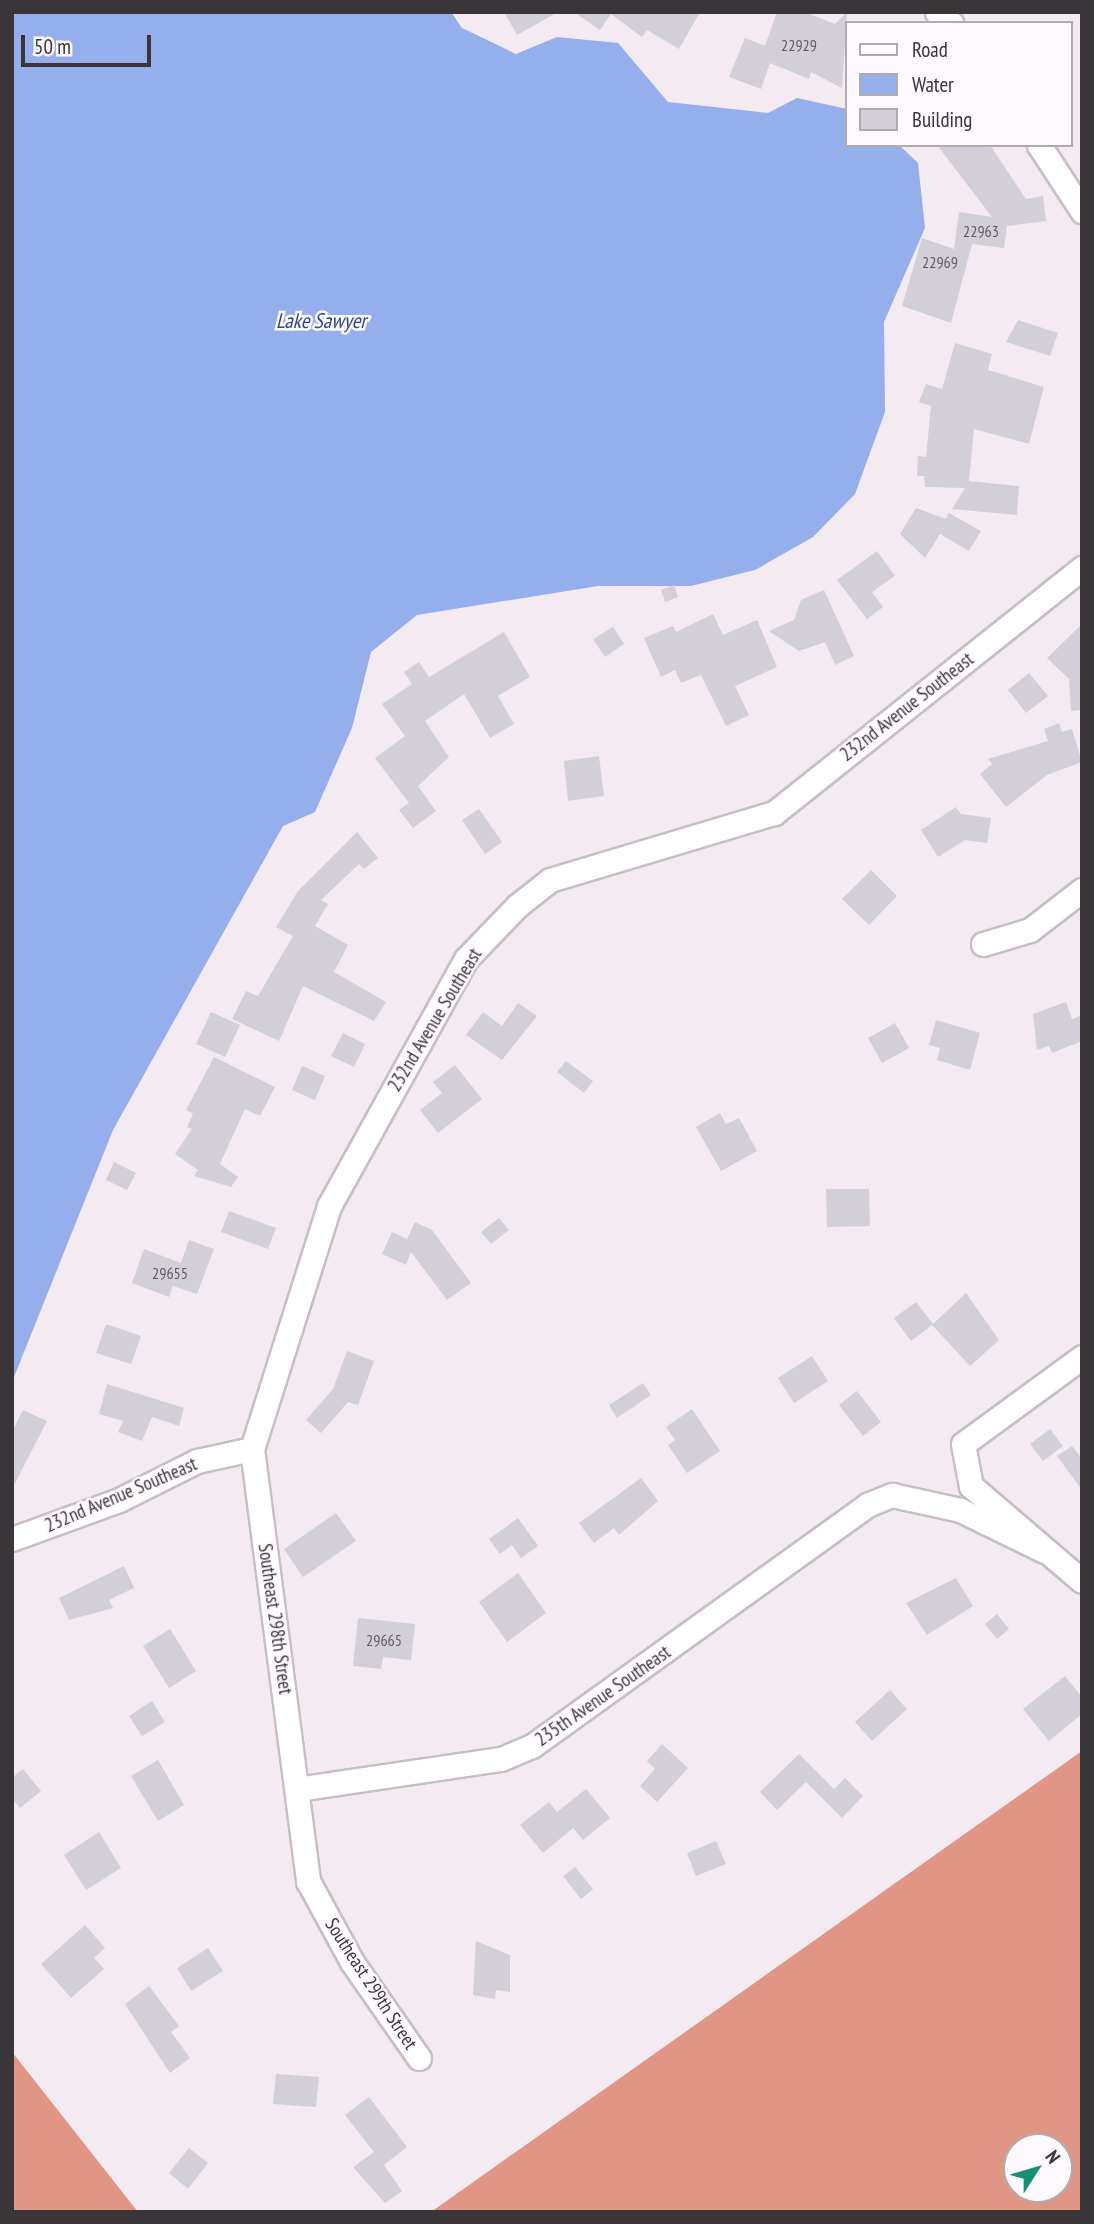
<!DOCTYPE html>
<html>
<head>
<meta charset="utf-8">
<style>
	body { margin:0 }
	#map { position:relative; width:1094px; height:2224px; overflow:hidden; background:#f3eaf2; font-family:"PT Sans Narrow",sans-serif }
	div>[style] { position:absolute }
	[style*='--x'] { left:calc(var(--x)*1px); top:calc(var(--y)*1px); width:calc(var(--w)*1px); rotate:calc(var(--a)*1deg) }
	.forest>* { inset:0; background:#e19685 }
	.water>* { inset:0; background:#95afed }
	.building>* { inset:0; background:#d2cfd9 }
	.roads { filter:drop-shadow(2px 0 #c7bec6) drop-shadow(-2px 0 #c7bec6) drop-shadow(0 2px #c7bec6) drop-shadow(0 -2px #c7bec6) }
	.minor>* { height:23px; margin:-11.5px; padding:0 11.5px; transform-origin:11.5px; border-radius:11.5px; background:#fff }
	span { translate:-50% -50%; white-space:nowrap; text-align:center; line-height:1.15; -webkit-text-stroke:5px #fef9fe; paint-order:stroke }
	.number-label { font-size:16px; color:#5f5c60 }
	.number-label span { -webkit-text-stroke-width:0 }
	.street-label { font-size:19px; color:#393538 }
	.water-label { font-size:21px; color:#2e4791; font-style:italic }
	.frame { position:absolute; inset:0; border:14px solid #393538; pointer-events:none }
	.legend { position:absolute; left:845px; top:21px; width:228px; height:126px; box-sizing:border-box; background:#fef9fe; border:2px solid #afabaf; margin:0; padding:9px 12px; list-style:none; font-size:21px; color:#393538 }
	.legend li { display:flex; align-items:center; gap:14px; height:35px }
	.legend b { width:35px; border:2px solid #afabaf }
	.north { position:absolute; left:1003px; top:2133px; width:70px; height:70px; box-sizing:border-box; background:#fef9fe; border:2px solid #afabaf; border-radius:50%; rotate:53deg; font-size:19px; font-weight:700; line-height:28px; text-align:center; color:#393538 }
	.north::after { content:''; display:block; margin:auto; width:24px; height:32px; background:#179176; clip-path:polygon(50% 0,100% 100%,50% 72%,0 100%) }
	.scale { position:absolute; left:21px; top:35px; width:130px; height:32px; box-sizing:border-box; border:4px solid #393538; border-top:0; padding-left:9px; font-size:21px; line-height:24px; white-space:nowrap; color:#393538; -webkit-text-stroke:5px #fef9fe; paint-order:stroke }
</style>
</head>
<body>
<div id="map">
	<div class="forest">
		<i style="clip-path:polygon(evenodd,1082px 1751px,1082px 2212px,431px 2212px,1082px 1751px,1017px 2147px,1059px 2147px,1059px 2189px,1017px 2189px,1017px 2147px)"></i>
		<i style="clip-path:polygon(12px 2052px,138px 2212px,12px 2212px)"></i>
	</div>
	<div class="water">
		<i style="clip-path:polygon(12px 12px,451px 12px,462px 28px,516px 54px,557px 37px,618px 43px,668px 102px,768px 113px,797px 98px,847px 109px,847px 145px,899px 145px,918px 163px,925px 228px,884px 322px,885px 412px,855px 494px,813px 537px,755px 570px,691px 586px,598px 586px,417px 615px,371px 652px,352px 728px,315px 812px,283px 826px,113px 1130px,12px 1382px)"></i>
	</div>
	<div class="building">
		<i style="clip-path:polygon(504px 12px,558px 12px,517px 35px)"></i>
		<i style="clip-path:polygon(574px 12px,700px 12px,679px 49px,647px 30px,642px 37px,611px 14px,600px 30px)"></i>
		<i style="clip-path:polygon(777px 12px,804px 12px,835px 24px,847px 12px,842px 88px,811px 72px,809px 79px,770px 63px,761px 89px,729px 77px,745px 38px,765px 46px)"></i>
		<i style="clip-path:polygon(937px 145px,990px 145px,1026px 199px,1043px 196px,1046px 221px,1007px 226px,1004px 248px,972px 244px,951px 323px,902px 306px,922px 238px,954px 249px,959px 212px,992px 217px)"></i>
		<i style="clip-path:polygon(1018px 320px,1058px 333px,1050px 356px,1006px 342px)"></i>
		<i style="clip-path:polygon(955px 343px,992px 354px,988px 370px,1044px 387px,1029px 444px,974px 429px,969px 481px,1019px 486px,1017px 515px,952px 509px,965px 488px,925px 487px,924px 476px,917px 476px,918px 456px,926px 457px,931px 406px,919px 402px,926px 384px,942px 389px)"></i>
		<i style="clip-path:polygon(916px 508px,946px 519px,949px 513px,981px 531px,969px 551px,940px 534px,925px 558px,900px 534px)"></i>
		<i style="clip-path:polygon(877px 551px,895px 576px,872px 592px,883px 607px,867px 619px,837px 580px)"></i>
		<i style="clip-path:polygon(674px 585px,678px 597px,665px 602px,661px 590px)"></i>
		<i style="clip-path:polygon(824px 590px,854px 656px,835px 665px,825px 642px,799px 651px,769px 631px,794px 620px,801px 600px)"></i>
		<i style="clip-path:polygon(713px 614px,723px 635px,757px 620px,777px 667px,735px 686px,749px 715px,726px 726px,701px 675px,681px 683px,675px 670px,661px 677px,644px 638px,673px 626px,676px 632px)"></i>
		<i style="clip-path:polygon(1082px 624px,1082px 710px,1071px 711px,1069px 679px,1047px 658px)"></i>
		<i style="clip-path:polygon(613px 627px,624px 644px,605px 657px,593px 639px)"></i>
		<i style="clip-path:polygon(504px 632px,530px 677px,498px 696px,514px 724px,490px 738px,464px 694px,425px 721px,449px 757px,418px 786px,436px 811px,413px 828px,399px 810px,409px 803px,375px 758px,405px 736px,382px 704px,412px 684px,404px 672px,419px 662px,429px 677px)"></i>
		<i style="clip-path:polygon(1029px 673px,1048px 696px,1026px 713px,1008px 690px)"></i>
		<i style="clip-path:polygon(1059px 723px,1062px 732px,1072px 729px,1082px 762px,1047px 775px,1006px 807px,980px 774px,992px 764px,988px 759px,1048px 741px,1044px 729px)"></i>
		<i style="clip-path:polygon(599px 756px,604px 796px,568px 801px,564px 761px)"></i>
		<i style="clip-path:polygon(956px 807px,961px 814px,991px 818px,987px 843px,965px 840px,938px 857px,921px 830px)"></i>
		<i style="clip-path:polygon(479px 809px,502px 842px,485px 854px,462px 820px)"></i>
		<i style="clip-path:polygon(357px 832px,378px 858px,364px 869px,359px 864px,321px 900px,328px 904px,315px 926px,348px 945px,334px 972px,386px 1002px,374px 1021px,303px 986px,279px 1041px,232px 1019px,246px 991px,258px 996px,293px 936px,276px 927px,298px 891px)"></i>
		<i style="clip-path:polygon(871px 870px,897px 896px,869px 925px,842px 899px)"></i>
		<i style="clip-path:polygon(1066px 1002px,1072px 1019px,1082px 1015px,1082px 1041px,1052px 1053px,1049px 1046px,1037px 1050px,1033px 1014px)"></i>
		<i style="clip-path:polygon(518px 1003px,537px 1016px,502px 1060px,466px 1035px,483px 1012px,502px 1026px)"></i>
		<i style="clip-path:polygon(211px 1012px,240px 1025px,225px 1057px,196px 1044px)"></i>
		<i style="clip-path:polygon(936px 1020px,980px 1033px,970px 1070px,937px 1060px,940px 1048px,929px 1045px)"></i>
		<i style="clip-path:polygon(895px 1023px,909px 1048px,882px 1063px,868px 1038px)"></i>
		<i style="clip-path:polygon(343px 1033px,365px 1044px,354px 1067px,331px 1056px)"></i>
		<i style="clip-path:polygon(214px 1057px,275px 1087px,260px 1116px,245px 1109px,220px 1164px,238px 1177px,231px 1187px,194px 1176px,198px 1170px,175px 1154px,192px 1129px,187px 1127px,193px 1114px,186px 1110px)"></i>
		<i style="clip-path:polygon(566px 1061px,593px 1081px,584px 1093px,557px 1072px)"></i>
		<i style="clip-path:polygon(455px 1065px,482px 1099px,438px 1133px,420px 1110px,442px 1093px,433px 1082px)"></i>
		<i style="clip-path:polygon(302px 1066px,325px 1076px,315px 1100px,292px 1090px)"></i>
		<i style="clip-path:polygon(720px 1113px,726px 1124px,739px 1118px,757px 1151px,721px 1171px,696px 1127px)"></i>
		<i style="clip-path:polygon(114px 1162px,136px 1173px,127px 1190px,106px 1180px)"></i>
		<i style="clip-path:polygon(826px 1189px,869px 1189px,870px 1226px,827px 1227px)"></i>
		<i style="clip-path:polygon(229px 1211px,276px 1228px,268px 1249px,221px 1232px)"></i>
		<i style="clip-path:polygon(499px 1218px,509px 1230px,491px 1244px,481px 1232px)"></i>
		<i style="clip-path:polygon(415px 1222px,432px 1230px,471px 1283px,447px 1300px,411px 1252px,406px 1265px,382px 1254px,392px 1232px,407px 1239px)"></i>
		<i style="clip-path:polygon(189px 1240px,214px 1249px,197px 1294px,173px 1286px,169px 1297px,132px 1283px,144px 1249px,181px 1263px)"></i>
		<i style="clip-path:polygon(966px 1293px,999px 1340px,970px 1366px,932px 1325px,911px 1341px,894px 1318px,916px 1302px,933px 1324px)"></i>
		<i style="clip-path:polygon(106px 1324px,141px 1336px,131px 1364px,96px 1353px)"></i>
		<i style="clip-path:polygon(347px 1351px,374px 1361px,358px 1405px,348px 1402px,321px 1433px,306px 1420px,333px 1389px)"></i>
		<i style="clip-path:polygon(812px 1356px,828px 1381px,794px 1403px,778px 1378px)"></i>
		<i style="clip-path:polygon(643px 1383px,651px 1395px,617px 1418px,609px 1405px)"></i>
		<i style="clip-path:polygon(107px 1384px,184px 1408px,179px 1426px,152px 1417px,142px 1441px,118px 1432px,123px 1421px,99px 1414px)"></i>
		<i style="clip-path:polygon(857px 1391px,881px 1422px,863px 1436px,839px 1405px)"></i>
		<i style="clip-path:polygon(692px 1409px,720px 1451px,687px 1473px,668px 1445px,675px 1440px,666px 1427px)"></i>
		<i style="clip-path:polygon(23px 1410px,47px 1421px,12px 1489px,12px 1432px)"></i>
		<i style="clip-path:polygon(1050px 1429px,1063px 1446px,1043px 1461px,1030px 1444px)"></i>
		<i style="clip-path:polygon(1072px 1446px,1082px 1459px,1082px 1490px,1057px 1456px)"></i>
		<i style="clip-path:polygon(641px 1478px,658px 1501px,619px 1535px,614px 1528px,594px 1543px,579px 1523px)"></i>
		<i style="clip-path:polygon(336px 1513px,356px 1541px,303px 1577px,284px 1549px)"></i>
		<i style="clip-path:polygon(518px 1518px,538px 1546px,521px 1558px,512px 1545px,500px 1554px,489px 1539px)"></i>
		<i style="clip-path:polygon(124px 1566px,134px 1588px,109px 1600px,113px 1608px,69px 1620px,59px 1598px)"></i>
		<i style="clip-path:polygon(518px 1573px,546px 1613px,507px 1642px,479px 1602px)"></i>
		<i style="clip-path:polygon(956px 1578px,973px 1606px,927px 1635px,906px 1603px)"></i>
		<i style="clip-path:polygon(997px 1614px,1009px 1629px,997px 1639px,985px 1624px)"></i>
		<i style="clip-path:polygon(358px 1618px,415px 1624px,411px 1660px,383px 1657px,381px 1669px,353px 1666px)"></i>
		<i style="clip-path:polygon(170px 1629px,196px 1671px,169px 1688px,143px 1646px)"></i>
		<i style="clip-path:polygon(1065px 1676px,1082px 1697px,1082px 1714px,1049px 1741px,1023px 1709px)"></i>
		<i style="clip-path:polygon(890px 1690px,907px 1709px,872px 1741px,855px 1722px)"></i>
		<i style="clip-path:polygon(152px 1701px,165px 1722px,142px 1736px,129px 1716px)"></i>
		<i style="clip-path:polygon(662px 1744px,688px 1768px,657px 1802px,640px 1786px,655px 1769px,647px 1761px)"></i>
		<i style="clip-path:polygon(799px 1754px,834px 1789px,845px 1778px,863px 1796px,842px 1818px,806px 1782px,777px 1810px,760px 1792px)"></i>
		<i style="clip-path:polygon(158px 1760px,184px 1805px,158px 1821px,131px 1776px)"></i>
		<i style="clip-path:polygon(23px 1769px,41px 1791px,20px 1808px,12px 1798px,12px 1778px)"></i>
		<i style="clip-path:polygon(586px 1789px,610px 1818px,583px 1840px,573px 1828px,543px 1853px,520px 1825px,549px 1802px,557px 1812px)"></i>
		<i style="clip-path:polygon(99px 1832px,121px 1868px,86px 1890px,64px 1855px)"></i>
		<i style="clip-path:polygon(716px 1841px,726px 1864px,696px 1876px,687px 1853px)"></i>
		<i style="clip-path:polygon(575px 1867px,593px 1889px,581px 1899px,563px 1876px)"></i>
		<i style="clip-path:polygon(85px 1925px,105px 1948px,94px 1958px,104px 1969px,71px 1998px,41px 1964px)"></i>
		<i style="clip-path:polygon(476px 1941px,510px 1955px,510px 1992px,496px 1990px,495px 1999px,473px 1995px)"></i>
		<i style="clip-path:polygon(208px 1948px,223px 1971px,191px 1991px,177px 1968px)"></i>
		<i style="clip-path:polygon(149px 1986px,179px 2026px,171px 2032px,190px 2058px,170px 2073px,125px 2004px)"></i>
		<i style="clip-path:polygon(276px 2074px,319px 2077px,316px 2107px,273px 2104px)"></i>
		<i style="clip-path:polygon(369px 2097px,407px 2147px,384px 2165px,402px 2191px,385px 2203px,353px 2167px,374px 2152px,345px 2115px)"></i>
		<i style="clip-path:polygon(189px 2148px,208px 2163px,188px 2189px,169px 2173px)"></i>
	</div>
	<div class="roads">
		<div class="minor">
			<i style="--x:937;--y:12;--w:18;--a:38"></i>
			<i style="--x:1039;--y:145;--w:79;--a:56.9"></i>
			<i style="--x:983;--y:944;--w:49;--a:-16.6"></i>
			<i style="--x:1030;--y:930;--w:66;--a:-37.6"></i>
			<i style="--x:1082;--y:1357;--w:147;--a:143.8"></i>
			<i style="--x:963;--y:1444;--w:43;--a:79.2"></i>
			<i style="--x:971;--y:1486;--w:146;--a:40.6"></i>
			<i style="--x:252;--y:1449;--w:436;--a:82.6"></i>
			<i style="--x:308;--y:1881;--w:92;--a:61.5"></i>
			<i style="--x:352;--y:1962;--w:117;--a:55.1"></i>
			<i style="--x:12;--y:1539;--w:114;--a:-20"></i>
			<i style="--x:119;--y:1500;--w:87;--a:-26.6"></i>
			<i style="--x:197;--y:1461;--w:56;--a:-12.3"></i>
			<i style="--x:252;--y:1449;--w:255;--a:-72.4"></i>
			<i style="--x:329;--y:1206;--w:282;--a:-61"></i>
			<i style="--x:466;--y:959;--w:74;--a:-46.1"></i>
			<i style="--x:517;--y:906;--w:42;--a:-38.2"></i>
			<i style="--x:550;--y:880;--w:234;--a:-16.7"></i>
			<i style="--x:774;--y:813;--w:394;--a:-38.5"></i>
			<i style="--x:297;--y:1789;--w:206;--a:-8.4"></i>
			<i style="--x:501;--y:1759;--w:34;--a:-23"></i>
			<i style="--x:532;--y:1746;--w:413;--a:-35.7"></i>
			<i style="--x:867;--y:1505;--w:27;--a:-22"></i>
			<i style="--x:892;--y:1495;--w:70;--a:12.4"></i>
			<i style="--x:960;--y:1510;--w:93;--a:26"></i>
		</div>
	</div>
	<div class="number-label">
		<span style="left:799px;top:45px">22929</span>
		<span style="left:981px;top:231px">22963</span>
		<span style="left:940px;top:262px">22969</span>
		<span style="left:170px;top:1273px">29655</span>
		<span style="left:384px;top:1640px">29665</span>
	</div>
	<div class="street-label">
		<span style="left:907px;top:707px;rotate:-38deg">232nd Avenue Southeast</span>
		<span style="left:435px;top:1020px;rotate:-59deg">232nd Avenue Southeast</span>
		<span style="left:121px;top:1495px;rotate:-23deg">232nd Avenue Southeast</span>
		<span style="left:275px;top:1619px;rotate:82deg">Southeast 298th Street</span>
		<span style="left:603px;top:1696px;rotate:-35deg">235th Avenue Southeast</span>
		<span style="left:371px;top:1984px;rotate:57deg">Southeast 299th Street</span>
	</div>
	<div class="water-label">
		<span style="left:321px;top:321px">Lake Sawyer</span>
	</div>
	<div class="frame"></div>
	<ul class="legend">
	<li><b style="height:9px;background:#fff"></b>Road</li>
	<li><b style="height:19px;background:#95afed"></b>Water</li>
	<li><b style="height:19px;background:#d2cfd9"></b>Building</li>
	</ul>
	<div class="north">N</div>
	<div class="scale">50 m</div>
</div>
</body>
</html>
